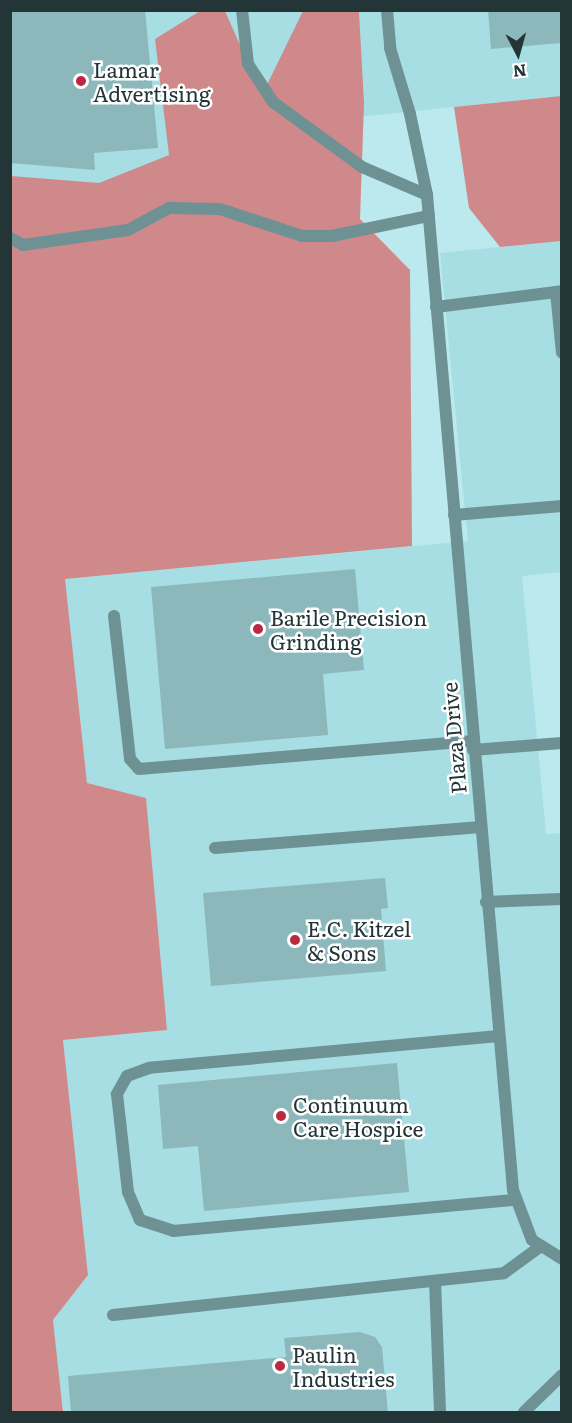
<!DOCTYPE html>
<html>
<head>
<meta charset="utf-8">
<style>
	body { margin:0 }
	#map { position:relative; width:572px; height:1423px; overflow:hidden; background:#bbe9ed; font-family:Literata,serif }
	div>[style] { position:absolute }
	[style*='--x'] { left:calc(var(--x)*1px); top:calc(var(--y)*1px); width:calc(var(--w)*1px); rotate:calc(var(--a)*1deg) }
	.built>* { inset:0; background:#a6dee3 }
	.forest>* { inset:0; background:#d0898b }
	.building>* { inset:0; background:#8cb8bc }
	.service>* { height:12px; margin:-6px; padding:0 6px; transform-origin:6px; border-radius:6px; background:#6e9194 }
	.minor>* { height:12px; margin:-6px; padding:0 6px; transform-origin:6px; border-radius:6px; background:#6e9194 }
	.dots>* { width:16px; height:16px; translate:-50% -50%; box-sizing:border-box; border:3px solid #fff; border-radius:50% }
	span { translate:-50% -50%; white-space:nowrap; text-align:center; line-height:1.15; -webkit-text-stroke:5px #fff; paint-order:stroke }
	.poi-label { font-size:21px; color:#233537 }
	.left { translate:0 -50%; text-align:left }
	.street-label { font-size:21px; color:#233537 }
	.frame { position:absolute; inset:0; border:12px solid #233537; pointer-events:none }
	.north { position:absolute; left:488px; top:24px; width:60px; height:60px; -webkit-text-stroke:4px #fff; paint-order:stroke; rotate:174deg; font-size:16px; font-weight:700; line-height:24px; text-align:center; color:#233537 }
	.north::after { content:''; display:block; margin:auto; width:21px; height:27px; background:#233537; clip-path:polygon(50% 0,100% 100%,50% 72%,0 100%) }
</style>
</head>
<body>
<div id="map">
	<div class="built">
		<i style="clip-path:polygon(11px 11px,561px 11px,561px 96px,270px 126px,11px 297px)"></i>
		<i style="clip-path:polygon(561px 241px,561px 572px,522px 576px,546px 834px,562px 833px,561px 1412px,63px 1412px,53px 1320px,88px 1275px,63px 1040px,167px 1030px,87px 783px,65px 579px,468px 541px,440px 253px)"></i>
	</div>
	<div class="forest">
		<i style="clip-path:polygon(200px 11px,225px 11px,262px 95px,303px 11px,359px 12px,364px 103px,360px 219px,410px 270px,412px 546px,65px 579px,87px 783px,146px 798px,167px 1030px,63px 1040px,88px 1275px,53px 1320px,63px 1412px,11px 1412px,11px 176px,99px 183px,169px 155px,155px 39px)"></i>
		<i style="clip-path:polygon(561px 96px,561px 241px,500px 247px,469px 208px,454px 107px)"></i>
	</div>
	<div class="building">
		<i style="clip-path:polygon(10px 10px,145px 10px,158px 148px,94px 153px,95px 170px,10px 163px)"></i>
		<i style="clip-path:polygon(488px 10px,561px 10px,561px 43px,491px 49px)"></i>
		<i style="clip-path:polygon(355px 569px,364px 670px,323px 674px,328px 735px,165px 749px,151px 587px)"></i>
		<i style="clip-path:polygon(385px 878px,388px 908px,381px 909px,386px 971px,211px 986px,203px 893px)"></i>
		<i style="clip-path:polygon(397px 1063px,409px 1192px,204px 1211px,198px 1146px,163px 1149px,158px 1085px)"></i>
		<i style="clip-path:polygon(360px 1332px,375px 1337px,382px 1347px,388px 1413px,71px 1413px,68px 1376px,286px 1357px,284px 1338px)"></i>
	</div>
	<div class="service">
		<i style="--x:242;--y:10;--w:54;--a:83.7"></i>
		<i style="--x:248;--y:64;--w:45;--a:56.7"></i>
		<i style="--x:273;--y:102;--w:110;--a:36.1"></i>
		<i style="--x:362;--y:167;--w:71;--a:23.3"></i>
		<i style="--x:387;--y:10;--w:38;--a:85"></i>
		<i style="--x:390;--y:48;--w:69;--a:73.1"></i>
		<i style="--x:410;--y:114;--w:83;--a:78.1"></i>
		<i style="--x:10;--y:238;--w:15;--a:28"></i>
		<i style="--x:23;--y:245;--w:106;--a:-8.1"></i>
		<i style="--x:128;--y:230;--w:47;--a:-28.2"></i>
		<i style="--x:169;--y:208;--w:51;--a:1.1"></i>
		<i style="--x:220;--y:209;--w:86;--a:18.2"></i>
		<i style="--x:302;--y:236;--w:30;--a:0"></i>
		<i style="--x:332;--y:236;--w:99;--a:-11.7"></i>
		<i style="--x:562;--y:291;--w:6;--a:171"></i>
		<i style="--x:556;--y:292;--w:61;--a:84.4"></i>
		<i style="--x:436;--y:307;--w:121;--a:-7.1"></i>
		<i style="--x:454;--y:515;--w:108;--a:-4.8"></i>
		<i style="--x:114;--y:616;--w:144;--a:83.6"></i>
		<i style="--x:130;--y:759;--w:13;--a:48"></i>
		<i style="--x:139;--y:769;--w:335;--a:-4.8"></i>
		<i style="--x:473;--y:750;--w:89;--a:-4.5"></i>
		<i style="--x:215;--y:848;--w:267;--a:-4.5"></i>
		<i style="--x:486;--y:902;--w:76;--a:-2.3"></i>
		<i style="--x:499;--y:1036;--w:351;--a:174.8"></i>
		<i style="--x:149;--y:1068;--w:23;--a:160"></i>
		<i style="--x:127;--y:1076;--w:21;--a:119"></i>
		<i style="--x:117;--y:1094;--w:99;--a:83.6"></i>
		<i style="--x:128;--y:1192;--w:30;--a:67"></i>
		<i style="--x:140;--y:1220;--w:35;--a:18"></i>
		<i style="--x:173;--y:1231;--w:344;--a:-5.2"></i>
		<i style="--x:435;--y:1281;--w:131;--a:87.8"></i>
		<i style="--x:113;--y:1315;--w:393;--a:-6.1"></i>
		<i style="--x:504;--y:1273;--w:46;--a:-36.1"></i>
		<i style="--x:524;--y:1412;--w:53;--a:-44.2"></i>
	</div>
	<div class="minor">
		<i style="--x:427;--y:195;--w:999;--a:85.06"></i>
		<i style="--x:513;--y:1190;--w:53;--a:69.2"></i>
		<i style="--x:532;--y:1240;--w:36;--a:32"></i>
	</div>
	<div class="dots">
		<i style="left:81px;top:81px;background:#bb2a42"></i>
		<i style="left:258px;top:629px;background:#bb2a42"></i>
		<i style="left:295px;top:940px;background:#bb2a42"></i>
		<i style="left:281px;top:1116px;background:#bb2a42"></i>
		<i style="left:280px;top:1366px;background:#bb2a42"></i>
	</div>
	<div class="poi-label">
		<span class="left" style="left:93px;top:81px">Lamar<br>Advertising</span>
		<span class="left" style="left:270px;top:629px">Barile Precision<br>Grinding</span>
		<span class="left" style="left:307px;top:940px">E.C. Kitzel<br>&amp; Sons</span>
		<span class="left" style="left:293px;top:1116px">Continuum<br>Care Hospice</span>
		<span class="left" style="left:292px;top:1366px">Paulin<br>Industries</span>
	</div>
	<div class="street-label">
		<span style="left:453px;top:738px;rotate:-95deg">Plaza Drive</span>
	</div>
	<div class="frame"></div>
	<div class="north">N</div>
</div>
</body>
</html>
